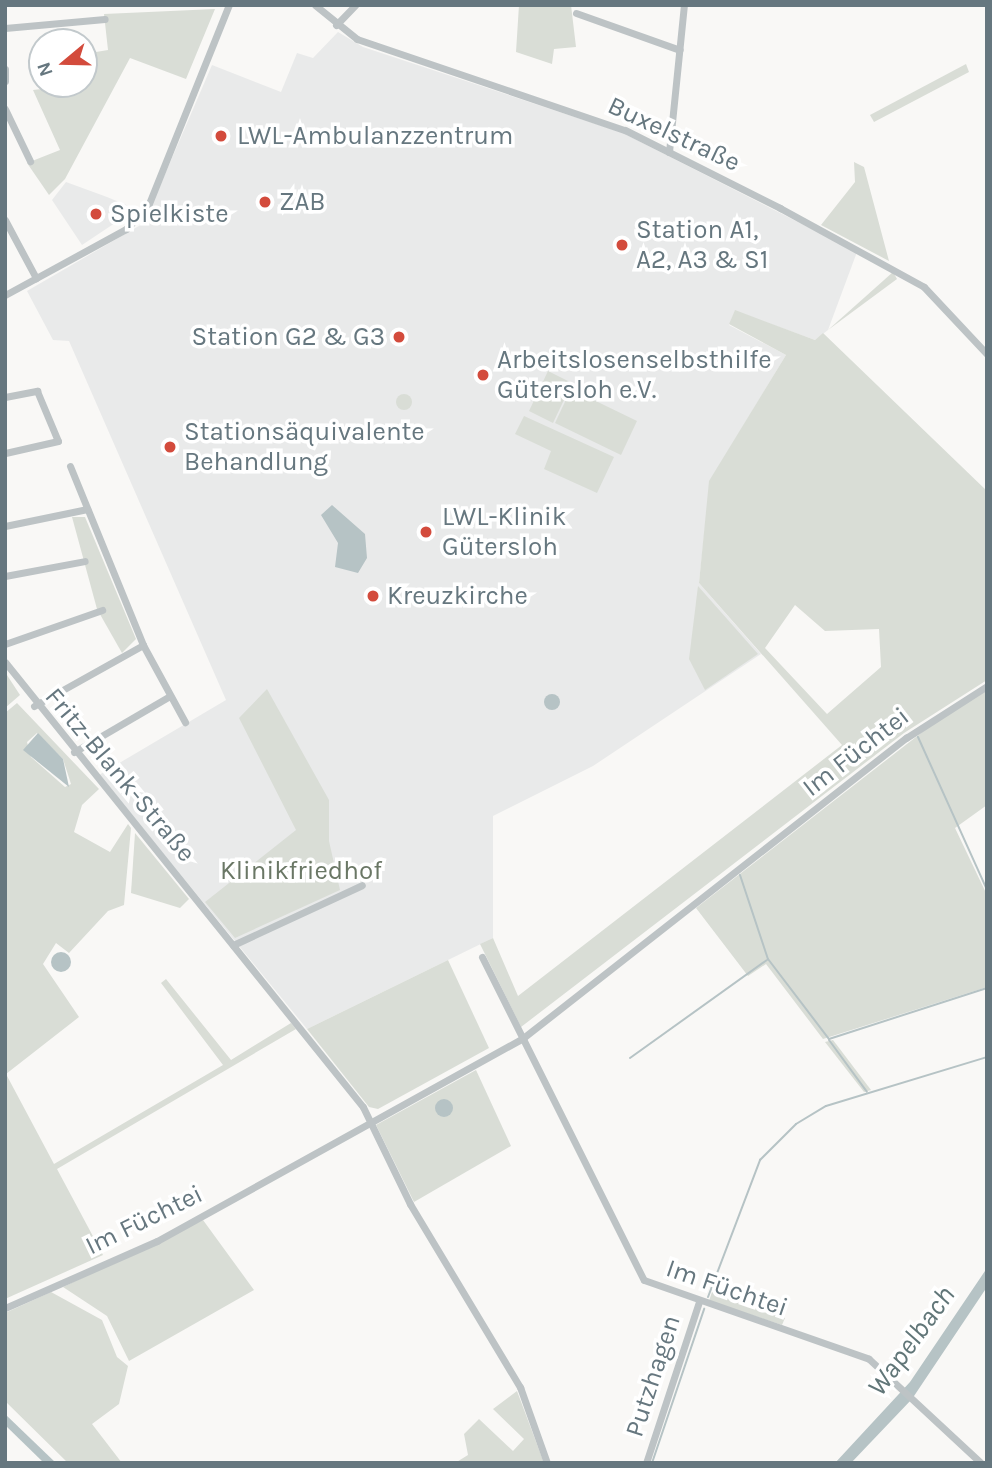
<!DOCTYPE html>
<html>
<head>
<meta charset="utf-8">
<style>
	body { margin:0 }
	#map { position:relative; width:992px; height:1468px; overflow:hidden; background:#f9f8f6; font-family:Karla,sans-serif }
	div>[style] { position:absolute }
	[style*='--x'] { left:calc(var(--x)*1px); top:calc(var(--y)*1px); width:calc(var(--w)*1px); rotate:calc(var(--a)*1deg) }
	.built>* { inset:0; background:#e9eaea }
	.green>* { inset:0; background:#d9ddd6 }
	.round { border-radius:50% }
	.water>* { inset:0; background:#b6c3c5 }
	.stream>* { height:2px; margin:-1px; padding:0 1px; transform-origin:1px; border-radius:1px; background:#b6c3c5 }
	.minor>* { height:7px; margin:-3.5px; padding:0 3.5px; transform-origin:3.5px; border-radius:3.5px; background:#bdc3c5 }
	.dots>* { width:19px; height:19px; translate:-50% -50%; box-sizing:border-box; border:4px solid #fff; border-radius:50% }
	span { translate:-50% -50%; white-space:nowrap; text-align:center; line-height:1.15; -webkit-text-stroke:7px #fff; paint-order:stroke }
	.street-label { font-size:26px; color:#66777f }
	.poi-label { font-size:26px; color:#66777f }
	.left { translate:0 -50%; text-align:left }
	.right { translate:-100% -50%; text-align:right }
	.park-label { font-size:26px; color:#6a7765 }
	.water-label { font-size:28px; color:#617678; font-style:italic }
	.frame { position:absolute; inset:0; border:7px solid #66777f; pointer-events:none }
	.north { position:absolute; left:28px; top:28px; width:70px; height:70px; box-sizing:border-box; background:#fff; border:2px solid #c2c9cc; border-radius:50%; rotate:251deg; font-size:19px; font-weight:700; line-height:28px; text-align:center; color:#66777f }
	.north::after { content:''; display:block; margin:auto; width:24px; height:32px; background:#d34b3c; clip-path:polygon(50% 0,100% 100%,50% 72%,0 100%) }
</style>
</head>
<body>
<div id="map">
	<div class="built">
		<i style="clip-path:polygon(338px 32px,363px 47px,623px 133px,857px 252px,828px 330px,815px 340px,735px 311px,729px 325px,786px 355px,710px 481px,699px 583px,761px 654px,593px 766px,493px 816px,493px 938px,307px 1029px,99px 775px,226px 700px,69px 341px,53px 340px,27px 291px,144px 223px,212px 65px,281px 92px,297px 53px,313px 58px)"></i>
		<i style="clip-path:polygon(66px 182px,107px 197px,136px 209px,82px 245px,52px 200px)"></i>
	</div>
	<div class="green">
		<i style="clip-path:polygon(519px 5px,571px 5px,576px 47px,554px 49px,552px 64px,516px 52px)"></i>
		<i style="clip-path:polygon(215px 9px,186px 79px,130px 58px,65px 179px,49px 195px,27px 163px,60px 150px,33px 90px,84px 84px,84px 54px,108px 50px,104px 14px)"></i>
		<i style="clip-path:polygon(966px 64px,969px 72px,874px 122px,870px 115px)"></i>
		<i style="clip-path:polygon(854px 162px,864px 167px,889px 261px,821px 225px,855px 182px)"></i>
		<i style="clip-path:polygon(893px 272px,897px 279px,828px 330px)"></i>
		<i style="clip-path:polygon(evenodd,735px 310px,815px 340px,823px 333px,987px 491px,987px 680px,904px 733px,521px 1027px,480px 944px,493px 938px,518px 996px,842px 745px,699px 583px,709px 481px,786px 355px,729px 324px,735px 310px,795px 605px,825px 631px,879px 629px,881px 667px,827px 714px,765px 648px,795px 605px)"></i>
		<i style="clip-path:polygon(548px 371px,572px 383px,553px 423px,529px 411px)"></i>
		<i style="clip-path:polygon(571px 389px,637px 421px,621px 455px,555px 423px)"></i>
		<i class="round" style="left:396px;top:394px;width:16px;height:16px"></i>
		<i style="clip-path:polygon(524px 416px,614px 457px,597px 493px,544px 469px,551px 451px,515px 434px)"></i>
		<i style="clip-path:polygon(72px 517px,85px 517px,136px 639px,122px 653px,97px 609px)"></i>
		<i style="clip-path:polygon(698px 586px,758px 654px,705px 690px,689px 659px)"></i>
		<i style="clip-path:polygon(5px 672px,20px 695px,5px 708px)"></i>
		<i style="clip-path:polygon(267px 689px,329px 800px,329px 841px,340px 890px,235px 938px,205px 902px,296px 830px,239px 718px)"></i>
		<i style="clip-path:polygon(987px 690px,987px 805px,955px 828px,987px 895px,987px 987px,823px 1039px,766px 964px,748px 976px,696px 908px,961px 702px)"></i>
		<i style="clip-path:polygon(evenodd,17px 703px,99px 789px,82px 805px,74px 832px,110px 852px,128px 824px,131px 828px,124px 905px,108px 911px,69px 953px,56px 943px,43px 964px,79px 1017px,6px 1074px,54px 1164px,223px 1065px,161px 983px,166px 979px,231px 1060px,291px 1023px,296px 1029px,57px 1169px,103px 1255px,5px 1299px,5px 713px,17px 703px,37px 733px,63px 759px,71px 784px,65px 787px,31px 757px,27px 742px,37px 733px)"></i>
		<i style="clip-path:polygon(135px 833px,189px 899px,180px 908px,131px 893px)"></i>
		<i style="clip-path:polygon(448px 960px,489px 1048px,378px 1109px,369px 1107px,307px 1029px)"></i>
		<i style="clip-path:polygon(833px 1040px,871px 1090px,864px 1092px,825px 1042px)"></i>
		<i style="clip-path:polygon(476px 1070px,511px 1146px,414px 1202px,376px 1125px)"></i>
		<i style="clip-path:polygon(203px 1220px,254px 1290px,129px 1361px,107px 1316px,63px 1287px)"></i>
		<i style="clip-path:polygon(51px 1292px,102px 1320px,117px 1357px,128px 1366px,119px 1404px,92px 1424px,122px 1463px,68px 1463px,5px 1401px,5px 1313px)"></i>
		<i style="clip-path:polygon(712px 1292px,785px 1318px,782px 1325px,709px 1301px)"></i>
		<i style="clip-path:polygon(517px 1391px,544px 1463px,455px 1463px,468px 1455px,464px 1434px,479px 1419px,513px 1451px,524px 1439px,493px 1409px)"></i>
	</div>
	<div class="water">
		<i style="clip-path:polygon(332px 505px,365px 534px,367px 558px,358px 573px,335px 567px,338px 543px,321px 515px)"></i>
		<i class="round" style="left:544px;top:694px;width:16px;height:16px"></i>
		<i style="clip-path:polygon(38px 733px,63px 759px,69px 787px,23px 750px)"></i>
		<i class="round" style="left:51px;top:952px;width:20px;height:20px"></i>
		<i class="round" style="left:435px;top:1099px;width:18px;height:18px"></i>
		<i style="clip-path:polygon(987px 1268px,987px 1287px,912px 1399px,851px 1463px,835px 1463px,910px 1382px)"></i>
		<i style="clip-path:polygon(5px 1414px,56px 1463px,44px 1463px,5px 1425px)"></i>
	</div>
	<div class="stream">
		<i style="--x:918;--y:737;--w:168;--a:65.7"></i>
		<i style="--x:740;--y:875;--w:89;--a:71.6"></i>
		<i style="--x:768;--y:959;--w:101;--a:52.7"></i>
		<i style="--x:829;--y:1039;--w:166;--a:-17.9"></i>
		<i style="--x:829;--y:1040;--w:64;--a:53.8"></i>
		<i style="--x:630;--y:1058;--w:168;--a:-35.6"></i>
		<i style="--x:708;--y:1297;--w:147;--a:-69.2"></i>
		<i style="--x:760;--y:1160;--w:51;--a:-45"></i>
		<i style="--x:796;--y:1124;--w:35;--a:-31"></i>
		<i style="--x:826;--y:1106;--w:168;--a:-16.9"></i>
		<i style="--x:652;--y:1463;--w:163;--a:-71.3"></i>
	</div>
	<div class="minor">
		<i style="--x:315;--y:5;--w:54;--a:39"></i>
		<i style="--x:357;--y:39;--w:283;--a:18.8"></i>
		<i style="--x:625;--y:130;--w:174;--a:26.7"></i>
		<i style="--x:780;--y:208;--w:164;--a:28.7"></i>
		<i style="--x:924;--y:287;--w:92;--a:46.8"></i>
		<i style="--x:576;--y:13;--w:110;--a:19.6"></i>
		<i style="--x:336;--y:25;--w:28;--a:-46"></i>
		<i style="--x:5;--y:28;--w:100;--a:-5.1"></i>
		<i style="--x:5;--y:69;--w:12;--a:90"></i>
		<i style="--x:5;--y:109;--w:58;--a:64.3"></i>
		<i style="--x:669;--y:152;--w:148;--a:-84.2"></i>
		<i style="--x:5;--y:220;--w:66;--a:61.9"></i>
		<i style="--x:5;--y:295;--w:138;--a:-28.6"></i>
		<i style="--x:126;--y:229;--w:32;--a:-46"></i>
		<i style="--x:148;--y:206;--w:217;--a:-68.1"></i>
		<i style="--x:5;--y:397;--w:33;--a:-11"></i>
		<i style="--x:37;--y:391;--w:54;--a:67.2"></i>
		<i style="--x:58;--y:441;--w:54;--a:167.2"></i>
		<i style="--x:70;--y:466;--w:193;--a:67.8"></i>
		<i style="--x:143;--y:645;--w:88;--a:61.4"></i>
		<i style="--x:5;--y:526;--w:84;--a:-11.7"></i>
		<i style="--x:5;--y:576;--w:81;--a:-10.6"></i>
		<i style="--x:5;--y:644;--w:103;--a:-19.3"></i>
		<i style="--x:5;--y:662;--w:571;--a:51.18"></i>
		<i style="--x:363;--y:1107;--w:108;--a:64.1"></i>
		<i style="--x:410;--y:1204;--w:214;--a:59"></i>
		<i style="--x:520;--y:1387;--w:81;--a:70.4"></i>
		<i style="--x:34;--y:706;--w:125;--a:-29.2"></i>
		<i style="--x:74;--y:752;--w:111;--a:-30.3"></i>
		<i style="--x:233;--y:945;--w:142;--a:-24.9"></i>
		<i style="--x:482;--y:957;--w:361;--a:63.4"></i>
		<i style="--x:644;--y:1280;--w:238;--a:19.3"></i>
		<i style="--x:869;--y:1359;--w:153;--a:42.9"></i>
		<i style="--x:5;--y:1308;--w:166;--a:-23.8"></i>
		<i style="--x:157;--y:1241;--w:419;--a:-29"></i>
		<i style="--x:523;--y:1038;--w:487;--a:-38.1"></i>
		<i style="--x:906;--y:738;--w:96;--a:-32.7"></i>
		<i style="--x:646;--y:1463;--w:169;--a:-71.8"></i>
	</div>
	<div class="dots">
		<i style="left:221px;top:136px;background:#d34b3c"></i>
		<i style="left:265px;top:202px;background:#d34b3c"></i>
		<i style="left:96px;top:214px;background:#d34b3c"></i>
		<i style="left:622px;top:245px;background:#d34b3c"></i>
		<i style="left:399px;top:337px;background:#d34b3c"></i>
		<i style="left:483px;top:375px;background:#d34b3c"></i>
		<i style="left:170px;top:447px;background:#d34b3c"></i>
		<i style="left:426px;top:532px;background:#d34b3c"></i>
		<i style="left:373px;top:596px;background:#d34b3c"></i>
	</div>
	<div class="street-label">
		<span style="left:674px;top:134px;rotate:25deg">Buxelstraße</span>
		<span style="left:856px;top:752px;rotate:-38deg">Im Füchtei</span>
		<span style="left:120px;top:775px;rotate:50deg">Fritz-Blank-Straße</span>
		<span style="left:144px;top:1220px;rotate:-26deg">Im Füchtei</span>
		<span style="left:727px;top:1288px;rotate:19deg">Im Füchtei</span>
		<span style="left:653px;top:1376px;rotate:-72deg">Putzhagen</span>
	</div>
	<div class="poi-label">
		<span class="left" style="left:237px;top:136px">LWL-Ambulanzzentrum</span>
		<span class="left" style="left:279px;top:202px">ZAB</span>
		<span class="left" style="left:110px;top:214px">Spielkiste</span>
		<span class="left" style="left:636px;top:245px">Station A1,<br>A2, A3 &amp; S1</span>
		<span class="right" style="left:385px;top:337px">Station G2 &amp; G3</span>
		<span class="left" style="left:497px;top:375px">Arbeitslosenselbsthilfe<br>Gütersloh e.V.</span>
		<span class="left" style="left:184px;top:447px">Stationsäquivalente<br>Behandlung</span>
		<span class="left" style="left:442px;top:532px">LWL-Klinik<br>Gütersloh</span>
		<span class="left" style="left:387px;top:596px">Kreuzkirche</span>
	</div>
	<div class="park-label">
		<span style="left:301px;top:871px">Klinikfriedhof</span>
	</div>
	<div class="water-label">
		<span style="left:911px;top:1341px;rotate:-54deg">Wapelbach</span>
	</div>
	<div class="frame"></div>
	<div class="north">N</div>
</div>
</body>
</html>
